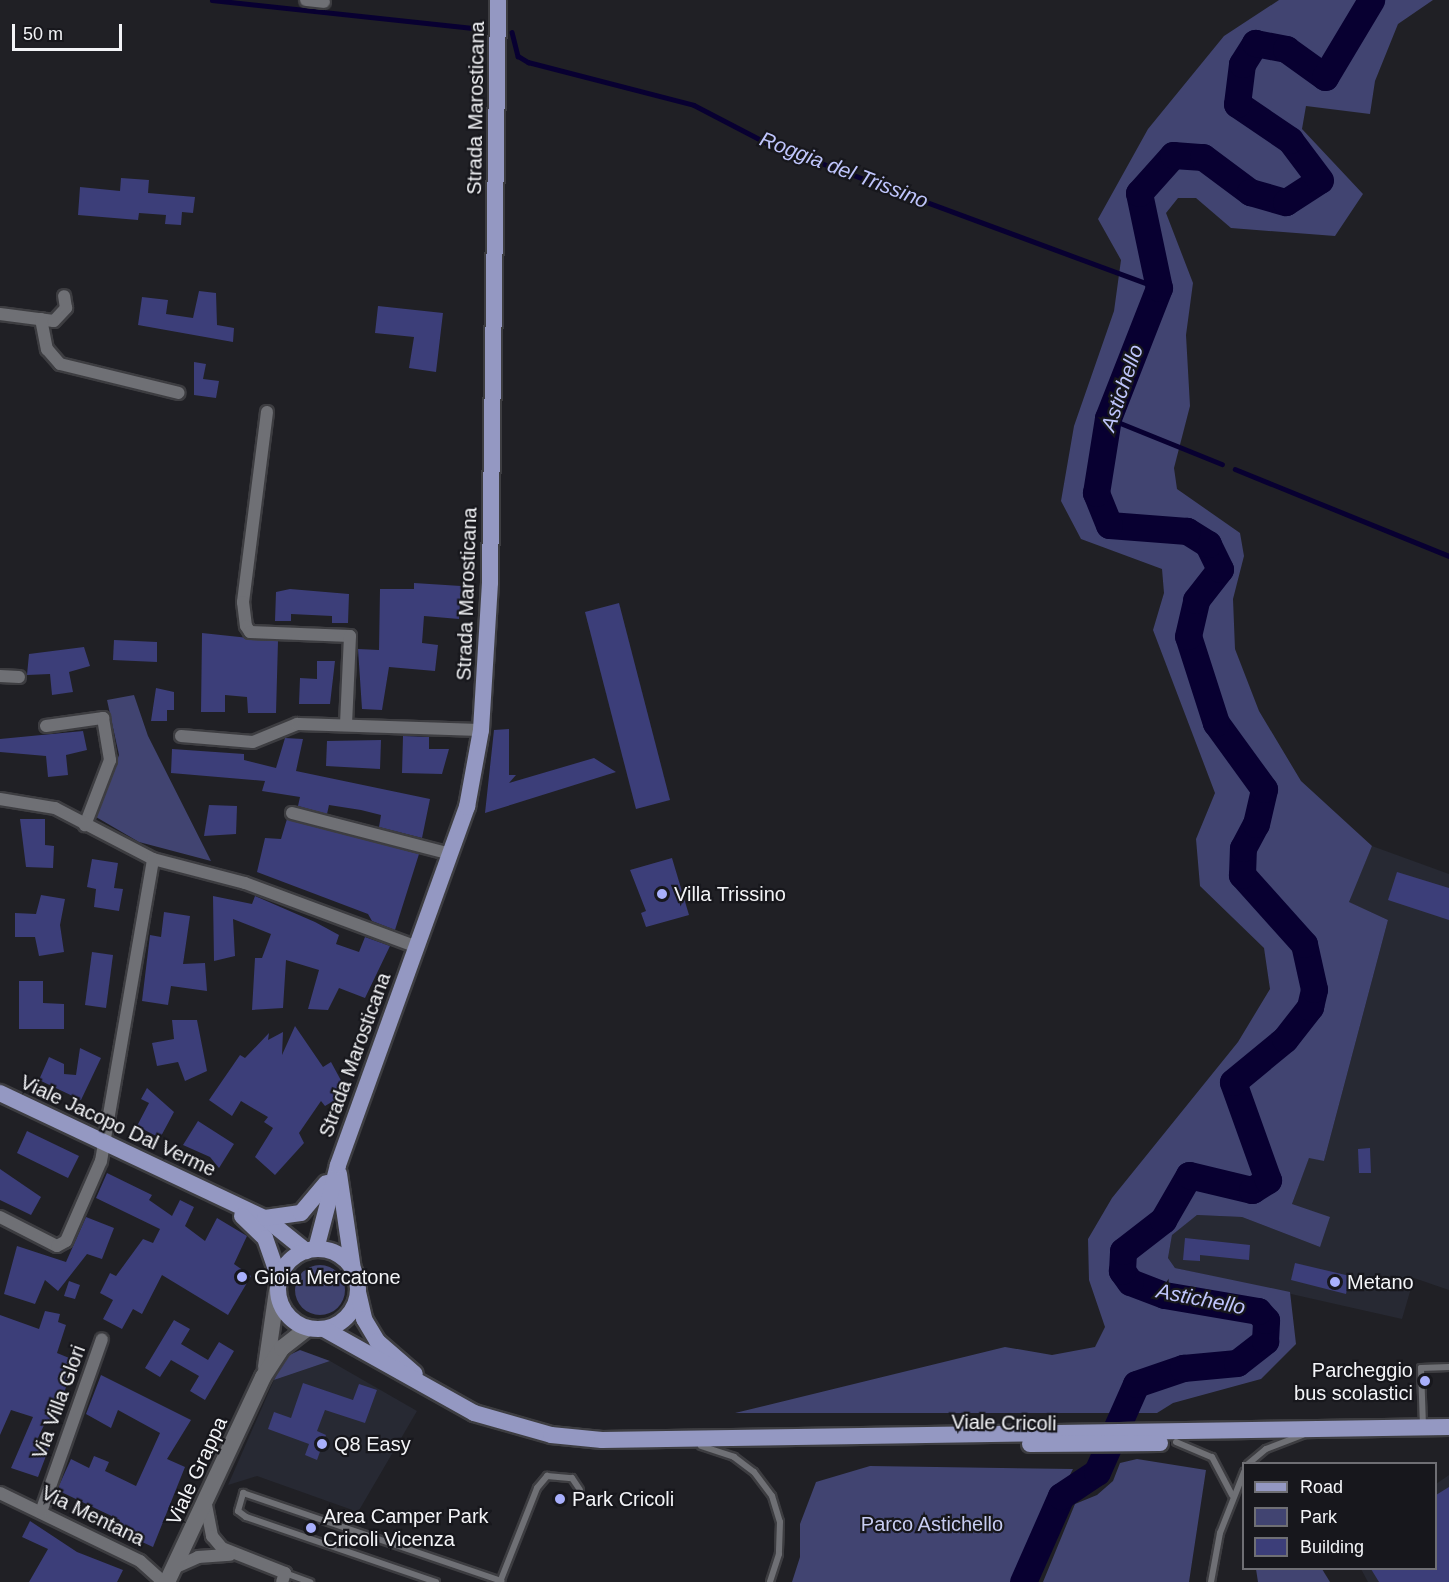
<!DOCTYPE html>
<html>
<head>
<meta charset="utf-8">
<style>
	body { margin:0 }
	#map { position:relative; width:1449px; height:1582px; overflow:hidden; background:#202025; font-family:Arial,sans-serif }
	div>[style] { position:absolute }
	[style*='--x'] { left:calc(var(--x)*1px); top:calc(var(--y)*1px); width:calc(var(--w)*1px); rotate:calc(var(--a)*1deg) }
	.built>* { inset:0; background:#272933 }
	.green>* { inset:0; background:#414471 }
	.round { border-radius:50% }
	.stream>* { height:4.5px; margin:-2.25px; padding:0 2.25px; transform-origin:2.25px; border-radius:2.25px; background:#080031 }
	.river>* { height:27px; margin:-13.5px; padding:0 13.5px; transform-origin:13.5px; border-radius:13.5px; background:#080031 }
	.building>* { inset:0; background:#3c3e79 }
	.roads { filter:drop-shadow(2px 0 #3d3d41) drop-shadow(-2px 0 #3d3d41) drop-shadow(0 2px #3d3d41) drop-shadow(0 -2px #3d3d41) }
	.service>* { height:6px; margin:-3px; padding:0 3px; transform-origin:3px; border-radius:3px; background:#6f7075 }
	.minor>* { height:12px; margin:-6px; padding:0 6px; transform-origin:6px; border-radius:6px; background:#6f7075 }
	.secondary>* { height:16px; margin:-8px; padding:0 8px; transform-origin:8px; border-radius:8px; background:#6f7075 }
	.primary>* { height:16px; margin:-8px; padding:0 8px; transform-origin:8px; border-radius:8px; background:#9498c2 }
	.primary>.ring { margin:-8px; padding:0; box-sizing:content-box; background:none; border:16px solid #9498c2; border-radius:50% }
	.dots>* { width:16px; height:16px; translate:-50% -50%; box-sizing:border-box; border:3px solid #17171c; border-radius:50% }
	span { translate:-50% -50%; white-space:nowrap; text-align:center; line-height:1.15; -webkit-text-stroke:4.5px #17171c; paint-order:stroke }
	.street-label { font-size:20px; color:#f3f4f7 }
	.poi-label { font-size:20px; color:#f3f4f7 }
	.left { translate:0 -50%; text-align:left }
	.right { translate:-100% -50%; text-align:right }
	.park-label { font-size:20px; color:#c8cdf2 }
	.water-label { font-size:21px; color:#bfc5fc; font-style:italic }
	.legend { position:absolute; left:1242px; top:1462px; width:195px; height:108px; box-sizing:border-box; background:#17171c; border:2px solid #6f6f74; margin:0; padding:8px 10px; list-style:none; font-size:18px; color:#f3f4f7 }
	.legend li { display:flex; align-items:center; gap:12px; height:30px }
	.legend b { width:30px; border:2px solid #6f6f74 }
	.scale { position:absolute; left:12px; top:24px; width:110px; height:27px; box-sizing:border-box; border:3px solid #f3f4f7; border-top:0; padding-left:8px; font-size:18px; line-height:21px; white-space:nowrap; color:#f3f4f7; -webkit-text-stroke:4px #17171c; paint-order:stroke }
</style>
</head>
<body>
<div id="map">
	<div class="built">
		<i style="clip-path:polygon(1372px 846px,1449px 874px,1449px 1290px,1414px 1278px,1402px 1319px,1175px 1268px,1168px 1258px,1172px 1234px,1197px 1215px,1242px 1217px,1320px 1247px,1292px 1204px,1309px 1157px,1324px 1161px,1388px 920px,1348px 902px)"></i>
		<i style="clip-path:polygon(330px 1361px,417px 1411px,358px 1512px,257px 1476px,228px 1485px,274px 1380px)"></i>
		<i style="clip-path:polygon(1449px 1475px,1449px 1582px,1368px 1582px,1361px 1569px,1436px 1568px,1436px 1484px)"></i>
	</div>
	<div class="green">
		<i style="clip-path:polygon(1279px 0,1433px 0,1398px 24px,1375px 81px,1370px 114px,1306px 106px,1302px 129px,1363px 194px,1335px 236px,1231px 228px,1196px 198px,1178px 198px,1166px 213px,1193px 283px,1186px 335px,1190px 406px,1174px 468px,1177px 489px,1240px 533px,1244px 556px,1233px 599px,1235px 649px,1259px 711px,1301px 781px,1372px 846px,1349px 902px,1388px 920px,1324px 1161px,1309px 1158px,1292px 1204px,1330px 1217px,1320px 1247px,1242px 1217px,1197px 1215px,1172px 1235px,1168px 1258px,1175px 1268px,1290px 1292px,1296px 1344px,1261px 1379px,1173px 1403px,1157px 1413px,735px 1413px,1005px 1347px,1052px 1355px,1095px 1347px,1105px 1327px,1089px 1280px,1088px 1239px,1112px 1198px,1238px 1042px,1270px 989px,1264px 948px,1200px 886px,1196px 839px,1215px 793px,1153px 630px,1164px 593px,1162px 569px,1081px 539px,1061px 501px,1074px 426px,1114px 311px,1121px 260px,1098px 219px,1148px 129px,1224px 36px)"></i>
		<i style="clip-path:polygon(134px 695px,148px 736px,211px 861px,139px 842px,96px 817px,119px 755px,107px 700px)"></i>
		<i class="round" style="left:295px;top:1265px;width:50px;height:50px"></i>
		<i style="clip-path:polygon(300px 1350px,330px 1361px,274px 1380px,285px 1357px)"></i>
		<i style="clip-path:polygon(1137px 1459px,1206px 1470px,1189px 1582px,1043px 1582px,1075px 1504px,1097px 1495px,1113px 1481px,1120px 1463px)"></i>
		<i style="clip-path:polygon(870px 1466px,1073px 1469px,1015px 1582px,792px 1582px,800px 1557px,800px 1524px,816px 1482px)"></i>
		<i style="clip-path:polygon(1256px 1569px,1322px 1569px,1330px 1582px,1258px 1582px)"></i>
	</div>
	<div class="stream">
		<i style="--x:212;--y:0;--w:262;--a:6.1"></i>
		<i style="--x:512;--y:32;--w:25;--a:76"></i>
		<i style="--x:518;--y:56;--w:12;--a:31"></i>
		<i style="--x:528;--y:62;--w:171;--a:14.5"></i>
		<i style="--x:694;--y:105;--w:82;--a:27.5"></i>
		<i style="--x:767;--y:143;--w:418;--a:20.3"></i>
		<i style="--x:1108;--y:418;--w:123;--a:22"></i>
		<i style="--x:1235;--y:469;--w:231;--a:22.1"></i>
	</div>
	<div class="river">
		<i style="--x:1023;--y:1582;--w:94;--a:-66.2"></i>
		<i style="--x:1061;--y:1496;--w:43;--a:-33.7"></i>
		<i style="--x:1097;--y:1472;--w:96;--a:-66.1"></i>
		<i style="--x:1136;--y:1384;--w:50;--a:-18.8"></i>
		<i style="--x:1183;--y:1368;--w:54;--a:-5.3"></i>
		<i style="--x:1237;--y:1363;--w:36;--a:-38"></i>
		<i style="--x:1265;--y:1341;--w:21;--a:-87"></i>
		<i style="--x:1266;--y:1320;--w:12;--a:-132"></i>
		<i style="--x:1258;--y:1311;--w:95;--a:-170.3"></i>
		<i style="--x:1164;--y:1295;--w:36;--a:-159"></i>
		<i style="--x:1130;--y:1282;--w:14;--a:-126"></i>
		<i style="--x:1122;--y:1271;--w:20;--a:-87"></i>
		<i style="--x:1123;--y:1251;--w:51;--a:-37.8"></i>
		<i style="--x:1163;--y:1220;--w:52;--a:-60"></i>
		<i style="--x:1189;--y:1175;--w:65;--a:13.4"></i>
		<i style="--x:1252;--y:1190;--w:19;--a:-32"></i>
		<i style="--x:1268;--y:1180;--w:104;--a:-109.7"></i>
		<i style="--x:1233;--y:1082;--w:67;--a:-39.6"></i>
		<i style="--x:1285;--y:1039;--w:41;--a:-52"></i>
		<i style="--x:1310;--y:1007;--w:18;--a:-77"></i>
		<i style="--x:1314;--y:989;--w:46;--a:-102.5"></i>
		<i style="--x:1304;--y:944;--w:93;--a:-131.9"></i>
		<i style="--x:1242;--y:875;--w:27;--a:-88"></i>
		<i style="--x:1243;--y:848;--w:27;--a:-62"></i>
		<i style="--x:1256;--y:824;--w:36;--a:-77"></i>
		<i style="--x:1264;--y:789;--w:82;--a:-126"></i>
		<i style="--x:1216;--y:723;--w:91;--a:-107.8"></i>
		<i style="--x:1188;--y:636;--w:37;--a:-77"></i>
		<i style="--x:1196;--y:600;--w:39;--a:-52"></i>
		<i style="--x:1220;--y:569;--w:28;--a:-116"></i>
		<i style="--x:1208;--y:544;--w:25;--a:-148"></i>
		<i style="--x:1187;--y:531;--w:78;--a:-175.6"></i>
		<i style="--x:1109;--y:525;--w:35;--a:-112"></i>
		<i style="--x:1096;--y:493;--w:76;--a:-80.9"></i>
		<i style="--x:1108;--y:418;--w:140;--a:-68.6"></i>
		<i style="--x:1159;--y:288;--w:97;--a:-101.9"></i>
		<i style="--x:1139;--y:193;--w:51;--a:-48.2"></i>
		<i style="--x:1173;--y:155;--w:30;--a:4"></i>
		<i style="--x:1203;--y:157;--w:59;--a:36.7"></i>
		<i style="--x:1250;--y:192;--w:37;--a:16"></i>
		<i style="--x:1286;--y:202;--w:40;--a:-32.9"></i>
		<i style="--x:1320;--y:180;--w:50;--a:-126.9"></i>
		<i style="--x:1290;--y:140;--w:64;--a:-145.8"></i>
		<i style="--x:1237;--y:104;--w:40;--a:-82.9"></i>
		<i style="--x:1242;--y:64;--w:25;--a:-58"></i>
		<i style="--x:1255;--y:43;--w:32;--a:11"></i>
		<i style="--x:1286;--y:49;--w:48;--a:35.7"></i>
		<i style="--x:1325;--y:77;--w:90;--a:-59.1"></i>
	</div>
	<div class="building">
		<i style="clip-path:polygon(121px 178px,149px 180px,148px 193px,195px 197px,193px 213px,182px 212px,181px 225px,165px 224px,166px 215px,139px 213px,138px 220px,78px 215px,80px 187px,120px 191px)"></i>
		<i style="clip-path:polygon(199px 291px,216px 293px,217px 325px,234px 328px,233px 342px,138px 325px,142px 297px,168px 300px,166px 314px,193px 318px)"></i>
		<i style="clip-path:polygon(378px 306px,443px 313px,436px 372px,409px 368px,414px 337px,375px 333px)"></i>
		<i style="clip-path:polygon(194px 362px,206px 364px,203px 379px,219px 381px,216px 398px,194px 395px)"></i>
		<i style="clip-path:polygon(414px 583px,461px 586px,459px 619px,424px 616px,422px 643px,438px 645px,435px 671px,389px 667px,382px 710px,362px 709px,358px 649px,379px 650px,380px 589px,414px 589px)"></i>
		<i style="clip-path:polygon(290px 589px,349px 594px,348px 623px,332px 623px,332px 616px,291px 614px,291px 621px,275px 621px,276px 592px)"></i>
		<i style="clip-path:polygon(619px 603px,670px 800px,636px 809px,585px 612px)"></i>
		<i style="clip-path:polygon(202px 633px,278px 641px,276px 713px,248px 713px,247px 697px,225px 695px,225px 712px,201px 712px)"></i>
		<i style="clip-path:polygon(114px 640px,157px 642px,157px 662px,113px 660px)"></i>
		<i style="clip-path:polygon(84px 647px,90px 666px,69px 672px,73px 692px,52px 695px,50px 674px,27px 675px,29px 654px)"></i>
		<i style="clip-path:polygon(317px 661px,335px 661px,330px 704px,299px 704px,300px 678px,317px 679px)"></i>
		<i style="clip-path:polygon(156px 688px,174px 692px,174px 710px,167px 710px,167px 721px,151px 721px)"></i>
		<i style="clip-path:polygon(509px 729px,509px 775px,516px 775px,509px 783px,594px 758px,616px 772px,485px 813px,494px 730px)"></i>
		<i style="clip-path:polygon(83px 731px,87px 750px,66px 755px,68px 775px,48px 777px,46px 756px,0 752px,0 739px)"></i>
		<i style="clip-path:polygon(403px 736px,429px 737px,429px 749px,449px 749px,442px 774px,402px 773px)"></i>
		<i style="clip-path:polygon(285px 738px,303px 739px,296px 771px,430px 799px,422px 838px,379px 827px,381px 815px,361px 810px,329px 805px,327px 814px,298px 806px,300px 797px,262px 791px,265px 781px,171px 773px,172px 749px,244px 754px,244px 760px,276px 768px)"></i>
		<i style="clip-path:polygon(381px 740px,380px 769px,326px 766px,327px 741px)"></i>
		<i style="clip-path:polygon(209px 805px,237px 806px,236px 834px,204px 836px)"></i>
		<i style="clip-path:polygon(20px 819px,45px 819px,45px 845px,54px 846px,53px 868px,26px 867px)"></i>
		<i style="clip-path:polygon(287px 819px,419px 854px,395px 930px,372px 921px,368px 914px,257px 872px,265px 838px,281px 839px)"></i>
		<i style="clip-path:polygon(672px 858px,689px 915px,646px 927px,641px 913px,646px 911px,630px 870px)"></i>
		<i style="clip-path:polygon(92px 859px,118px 863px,114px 888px,123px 889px,119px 911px,94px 907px,96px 889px,87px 887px)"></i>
		<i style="clip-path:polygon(1397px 872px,1449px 888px,1449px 920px,1388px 900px)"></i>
		<i style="clip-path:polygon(41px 895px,65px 899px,60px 925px,64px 952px,39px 956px,35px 937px,15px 937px,15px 913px,36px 914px)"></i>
		<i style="clip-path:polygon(213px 896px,252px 904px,255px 896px,315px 922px,339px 935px,336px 944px,359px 952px,365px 937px,390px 946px,365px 998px,339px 988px,328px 1010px,308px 1009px,319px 970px,286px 960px,283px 1008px,252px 1010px,255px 958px,262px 958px,271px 934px,233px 919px,235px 956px,214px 961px)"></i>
		<i style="clip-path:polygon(164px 912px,190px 916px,183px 964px,205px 963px,207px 991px,171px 986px,168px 1005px,142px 1001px,150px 935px,161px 937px)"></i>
		<i style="clip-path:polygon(92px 952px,113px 955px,106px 1008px,85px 1005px)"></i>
		<i style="clip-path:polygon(19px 981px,43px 981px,43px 1003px,64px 1004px,64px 1029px,19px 1029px)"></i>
		<i style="clip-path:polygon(172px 1020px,197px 1020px,207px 1071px,185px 1081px,178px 1062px,157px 1066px,152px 1043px,174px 1039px)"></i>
		<i style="clip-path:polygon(295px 1026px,323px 1067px,331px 1062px,344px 1086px,340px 1097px,325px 1106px,321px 1101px,299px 1133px,304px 1143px,275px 1175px,255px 1157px,273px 1128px,264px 1122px,268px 1117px,241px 1101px,232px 1116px,209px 1100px,240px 1055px,245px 1058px,269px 1033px,268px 1040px,283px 1032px,282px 1055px)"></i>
		<i style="clip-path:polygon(80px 1048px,101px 1058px,81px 1100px,39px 1080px,49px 1057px,64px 1064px,64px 1074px,76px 1075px)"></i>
		<i style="clip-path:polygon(147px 1088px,174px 1112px,160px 1138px,137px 1126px,149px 1103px,141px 1099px)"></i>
		<i style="clip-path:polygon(198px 1121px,234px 1144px,219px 1168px,210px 1157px,183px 1145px)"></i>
		<i style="clip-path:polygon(27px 1131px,79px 1156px,68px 1178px,17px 1153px)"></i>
		<i style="clip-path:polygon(1370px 1148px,1371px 1173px,1359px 1173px,1358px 1149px)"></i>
		<i style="clip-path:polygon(0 1169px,41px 1197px,31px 1215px,0 1200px)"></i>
		<i style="clip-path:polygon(107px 1173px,152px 1195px,149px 1200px,172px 1216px,180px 1200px,194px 1207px,185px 1226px,205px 1241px,217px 1218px,247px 1236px,234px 1264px,251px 1276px,228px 1315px,162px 1275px,142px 1314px,133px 1309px,122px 1329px,103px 1319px,113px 1300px,100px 1293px,110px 1273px,116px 1276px,143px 1239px,153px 1243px,160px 1229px,96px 1198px)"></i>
		<i style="clip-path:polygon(86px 1217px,114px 1228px,102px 1259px,87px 1254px,58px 1291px,45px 1280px,35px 1304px,4px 1294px,17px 1246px,66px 1262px)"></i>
		<i style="clip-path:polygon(1185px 1238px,1250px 1245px,1249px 1260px,1200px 1255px,1200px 1261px,1183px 1260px)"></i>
		<i style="clip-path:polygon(1295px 1263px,1350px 1276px,1346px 1294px,1291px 1280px)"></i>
		<i style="clip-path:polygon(69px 1281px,80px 1285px,75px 1299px,64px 1296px)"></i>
		<i style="clip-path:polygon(45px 1311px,60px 1314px,58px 1322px,66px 1325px,57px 1353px,74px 1360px,55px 1424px,46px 1421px,36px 1442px,49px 1448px,38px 1477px,11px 1468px,33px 1417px,11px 1410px,0 1435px,0 1315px,39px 1329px)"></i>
		<i style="clip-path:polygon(174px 1320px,190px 1329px,181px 1344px,208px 1360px,219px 1342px,234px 1351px,205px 1400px,190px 1391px,199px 1376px,171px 1360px,160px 1377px,145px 1368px)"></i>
		<i style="clip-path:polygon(101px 1375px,191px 1420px,167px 1459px,185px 1467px,153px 1547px,116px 1530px,120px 1520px,57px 1490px,71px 1459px,89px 1468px,94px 1456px,109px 1462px,105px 1471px,136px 1486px,160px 1433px,118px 1410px,111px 1428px,86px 1414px)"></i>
		<i style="clip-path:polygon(303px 1383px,353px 1400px,359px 1384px,377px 1390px,365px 1423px,325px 1410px,317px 1431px,326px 1435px,317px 1460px,305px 1455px,309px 1444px,268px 1429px,274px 1412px,291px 1418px)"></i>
		<i style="clip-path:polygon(1449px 1487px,1449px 1582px,1379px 1582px,1371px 1569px,1436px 1569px,1436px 1495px)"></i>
		<i style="clip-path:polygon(30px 1521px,77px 1552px,123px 1570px,117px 1582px,29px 1582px,48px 1549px,22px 1537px)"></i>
	</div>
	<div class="roads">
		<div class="service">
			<i style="--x:1423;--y:1426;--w:58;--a:-92"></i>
			<i style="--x:1421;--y:1368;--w:28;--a:-2"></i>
			<i style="--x:1176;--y:1442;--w:39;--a:23"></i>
			<i style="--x:1212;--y:1457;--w:43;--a:62.2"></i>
			<i style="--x:701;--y:1446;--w:35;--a:18"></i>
			<i style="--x:734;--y:1457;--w:25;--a:37"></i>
			<i style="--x:754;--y:1472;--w:30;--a:53"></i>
			<i style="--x:772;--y:1496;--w:27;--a:73"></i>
			<i style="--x:780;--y:1522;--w:32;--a:92"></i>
			<i style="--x:779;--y:1554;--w:29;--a:108"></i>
			<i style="--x:1248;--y:1464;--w:23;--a:-40"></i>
			<i style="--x:1266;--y:1449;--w:39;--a:-21"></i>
			<i style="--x:285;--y:1573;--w:27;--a:20"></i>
			<i style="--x:436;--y:1582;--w:201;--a:-161.1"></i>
			<i style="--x:246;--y:1517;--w:10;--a:-143"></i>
			<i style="--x:238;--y:1511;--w:19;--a:-74"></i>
			<i style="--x:243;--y:1493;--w:273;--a:18.8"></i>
			<i style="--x:500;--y:1582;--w:101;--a:-68.5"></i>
			<i style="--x:537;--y:1488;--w:16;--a:-50"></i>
			<i style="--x:547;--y:1476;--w:25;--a:5"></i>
			<i style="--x:572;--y:1478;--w:14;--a:56"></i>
			<i style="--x:1211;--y:1582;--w:50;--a:-79.6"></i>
			<i style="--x:1220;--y:1533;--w:66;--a:-68.5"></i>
		</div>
		<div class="minor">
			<i style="--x:306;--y:0;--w:18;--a:6"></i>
			<i style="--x:0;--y:314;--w:54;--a:7.4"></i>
			<i style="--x:54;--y:321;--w:18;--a:-47"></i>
			<i style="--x:66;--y:308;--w:12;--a:-99"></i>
			<i style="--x:41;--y:319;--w:31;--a:79"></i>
			<i style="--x:47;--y:349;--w:20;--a:49"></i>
			<i style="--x:60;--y:364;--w:122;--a:13.7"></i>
			<i style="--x:267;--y:412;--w:192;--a:97.2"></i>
			<i style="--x:243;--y:602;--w:24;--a:83"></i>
			<i style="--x:246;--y:626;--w:7;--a:56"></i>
			<i style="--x:250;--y:632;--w:100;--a:2.3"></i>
			<i style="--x:350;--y:636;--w:88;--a:92.6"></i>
			<i style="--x:0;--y:676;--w:19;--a:3"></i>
			<i style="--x:46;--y:726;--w:58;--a:-8"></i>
			<i style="--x:103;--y:718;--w:43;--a:80.5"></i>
			<i style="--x:110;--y:760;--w:70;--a:111"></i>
			<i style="--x:181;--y:736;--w:72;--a:4.8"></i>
			<i style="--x:253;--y:742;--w:48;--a:-22.2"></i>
			<i style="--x:297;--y:724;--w:184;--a:1.9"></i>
			<i style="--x:0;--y:799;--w:56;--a:9.3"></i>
			<i style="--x:55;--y:808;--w:110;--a:27.5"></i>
			<i style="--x:153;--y:859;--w:95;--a:14.6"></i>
			<i style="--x:245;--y:883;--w:184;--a:20.4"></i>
			<i style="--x:292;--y:813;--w:164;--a:14.5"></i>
			<i style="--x:0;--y:1217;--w:64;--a:27"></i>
			<i style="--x:57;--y:1246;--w:10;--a:-29"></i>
			<i style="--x:66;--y:1241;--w:87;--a:-66.4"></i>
			<i style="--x:101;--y:1161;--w:306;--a:-80.2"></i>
			<i style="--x:0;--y:1493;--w:156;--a:25.9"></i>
			<i style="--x:140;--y:1561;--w:31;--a:42"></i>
			<i style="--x:206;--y:1505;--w:32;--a:79"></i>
			<i style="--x:212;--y:1536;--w:16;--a:50"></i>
			<i style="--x:222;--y:1548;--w:68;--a:21.6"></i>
			<i style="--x:285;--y:1573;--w:9;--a:108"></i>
			<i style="--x:41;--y:1512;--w:183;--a:-70.6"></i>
			<i style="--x:176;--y:1567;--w:24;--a:-24"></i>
			<i style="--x:198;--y:1557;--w:32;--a:-4"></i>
		</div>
		<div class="secondary">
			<i style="--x:266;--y:1367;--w:77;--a:-81.8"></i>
			<i style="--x:167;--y:1582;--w:226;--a:-64.9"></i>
			<i style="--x:263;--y:1377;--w:35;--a:-57"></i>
			<i style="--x:282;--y:1348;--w:33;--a:-38"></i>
		</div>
		<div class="primary">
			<i style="--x:0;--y:1093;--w:293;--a:25.3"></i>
			<i style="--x:265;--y:1218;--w:53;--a:38.8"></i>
			<i style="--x:339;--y:1174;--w:97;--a:81.7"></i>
			<i style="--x:242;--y:1216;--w:32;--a:44"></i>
			<i style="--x:265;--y:1238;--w:42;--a:70.7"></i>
			<i style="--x:265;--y:1218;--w:36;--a:-8"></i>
			<i style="--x:301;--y:1213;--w:39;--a:-50"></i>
			<i class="ring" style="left:278px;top:1249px;width:64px;height:64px"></i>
			<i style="--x:316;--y:1249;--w:87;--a:-75.3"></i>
			<i style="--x:338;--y:1165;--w:381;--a:-70.2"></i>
			<i style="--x:467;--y:807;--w:78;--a:-79.7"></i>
			<i style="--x:481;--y:730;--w:148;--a:-86.5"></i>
			<i style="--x:490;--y:582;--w:582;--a:-89.21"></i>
			<i style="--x:358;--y:1292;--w:28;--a:77"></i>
			<i style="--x:364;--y:1319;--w:26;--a:59"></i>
			<i style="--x:377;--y:1341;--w:50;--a:41"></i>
			<i style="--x:324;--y:1329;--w:172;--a:29.2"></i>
			<i style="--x:474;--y:1413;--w:80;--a:15.9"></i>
			<i style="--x:551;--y:1435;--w:51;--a:5.6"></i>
			<i style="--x:602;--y:1440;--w:847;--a:-0.88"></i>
			<i style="--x:1030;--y:1444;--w:130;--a:-0.4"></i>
		</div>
	</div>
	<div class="dots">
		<i style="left:662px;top:894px;background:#a9b0fc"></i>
		<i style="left:242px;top:1277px;background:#a9b0fc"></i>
		<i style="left:1335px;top:1282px;background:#a9b0fc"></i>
		<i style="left:1425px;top:1381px;background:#a9b0fc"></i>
		<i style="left:322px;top:1444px;background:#a9b0fc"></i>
		<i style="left:560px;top:1499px;background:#a9b0fc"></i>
		<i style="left:311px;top:1528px;background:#a9b0fc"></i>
	</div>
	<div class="street-label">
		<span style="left:476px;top:108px;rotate:-89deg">Strada Marosticana</span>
		<span style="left:467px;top:594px;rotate:-88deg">Strada Marosticana</span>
		<span style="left:355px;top:1055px;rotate:-70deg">Strada Marosticana</span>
		<span style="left:118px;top:1126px;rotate:25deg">Viale Jacopo Dal Verme</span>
		<span style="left:59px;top:1402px;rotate:-70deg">Via Villa Glori</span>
		<span style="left:1004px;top:1423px;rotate:1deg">Viale Cricoli</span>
		<span style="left:197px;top:1471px;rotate:-65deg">Viale Grappa</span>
		<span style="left:93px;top:1516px;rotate:26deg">Via Mentana</span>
	</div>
	<div class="poi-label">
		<span class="left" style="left:674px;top:894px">Villa Trissino</span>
		<span class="left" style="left:254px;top:1277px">Gioia Mercatone</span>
		<span class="left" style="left:1347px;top:1282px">Metano</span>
		<span class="right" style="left:1413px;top:1382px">Parcheggio<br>bus scolastici</span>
		<span class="left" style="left:334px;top:1444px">Q8 Easy</span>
		<span class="left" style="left:572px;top:1499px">Park Cricoli</span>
		<span class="left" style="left:323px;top:1528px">Area Camper Park<br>Cricoli Vicenza</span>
	</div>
	<div class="park-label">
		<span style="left:932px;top:1524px">Parco Astichello</span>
	</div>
	<div class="water-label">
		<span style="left:844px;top:170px;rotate:21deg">Roggia del Trissino</span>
		<span style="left:1122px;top:388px;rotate:-71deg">Astichello</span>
		<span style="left:1201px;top:1299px;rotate:11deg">Astichello</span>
	</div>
	<ul class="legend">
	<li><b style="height:8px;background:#9498c2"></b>Road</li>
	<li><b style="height:16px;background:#414471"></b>Park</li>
	<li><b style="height:16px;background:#3c3e79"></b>Building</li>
	</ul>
	<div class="scale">50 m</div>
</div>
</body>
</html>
